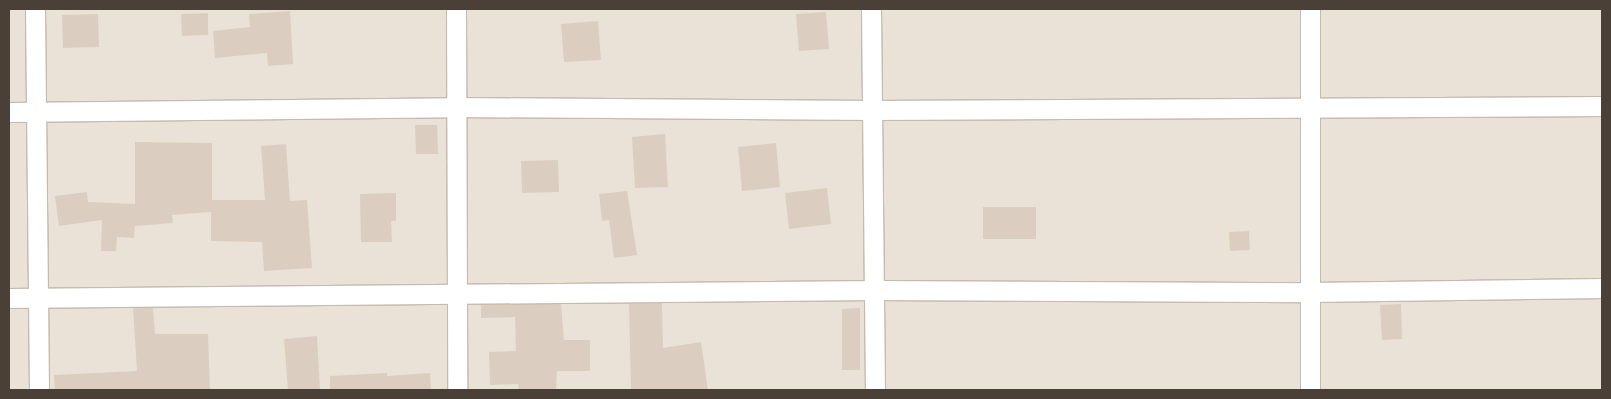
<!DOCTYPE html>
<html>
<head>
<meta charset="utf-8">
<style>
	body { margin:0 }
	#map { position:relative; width:1611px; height:399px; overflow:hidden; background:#f6f1ea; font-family:Signika,sans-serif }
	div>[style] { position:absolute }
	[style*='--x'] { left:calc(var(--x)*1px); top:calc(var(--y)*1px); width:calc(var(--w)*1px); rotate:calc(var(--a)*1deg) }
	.residential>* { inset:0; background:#eae2d7 }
	.building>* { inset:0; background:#dbcec1 }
	.roads { filter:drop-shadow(1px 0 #c5baae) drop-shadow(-1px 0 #c5baae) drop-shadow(0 1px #c5baae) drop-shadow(0 -1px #c5baae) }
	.street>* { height:19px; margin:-9.5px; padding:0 9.5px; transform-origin:9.5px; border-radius:9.5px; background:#fff }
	span { translate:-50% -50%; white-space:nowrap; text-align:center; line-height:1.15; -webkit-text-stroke:4px #fff; paint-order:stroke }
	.frame { position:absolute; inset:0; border:10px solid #4a4037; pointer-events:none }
</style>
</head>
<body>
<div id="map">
	<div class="residential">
		<i style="clip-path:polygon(9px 9px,1602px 9px,1602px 390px,9px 390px)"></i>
	</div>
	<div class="building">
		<i style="clip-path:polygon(290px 11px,293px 64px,268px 66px,267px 53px,215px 58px,213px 31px,250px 27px,249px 14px)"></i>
		<i style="clip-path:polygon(826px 12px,829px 49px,799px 51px,796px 14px)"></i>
		<i style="clip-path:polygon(208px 13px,208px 35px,182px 36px,181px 14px)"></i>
		<i style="clip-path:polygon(98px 14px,99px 47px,63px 48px,62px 15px)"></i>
		<i style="clip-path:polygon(598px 21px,601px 60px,564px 62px,561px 24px)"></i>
		<i style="clip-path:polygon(415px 125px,437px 125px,438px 154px,416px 154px)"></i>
		<i style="clip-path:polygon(665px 134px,668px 187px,635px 188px,632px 137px)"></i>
		<i style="clip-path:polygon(135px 142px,212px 143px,212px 200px,265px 200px,261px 146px,286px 144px,290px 201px,307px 200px,312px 268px,264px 271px,262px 242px,211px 241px,211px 212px,172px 215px,173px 223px,135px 226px,134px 238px,117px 237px,116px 251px,101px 251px,102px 220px,59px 226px,55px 196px,87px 192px,88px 202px,135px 204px)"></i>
		<i style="clip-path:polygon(776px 143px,780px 187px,742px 191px,738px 147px)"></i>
		<i style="clip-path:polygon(558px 160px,559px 192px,522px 193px,521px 161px)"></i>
		<i style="clip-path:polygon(827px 188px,831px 224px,789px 229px,785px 193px)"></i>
		<i style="clip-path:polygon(627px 191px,637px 255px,614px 258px,609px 220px,602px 221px,599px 194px)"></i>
		<i style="clip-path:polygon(396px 193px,396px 221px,391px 221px,392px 242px,361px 242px,360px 194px)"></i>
		<i style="clip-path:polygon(983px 207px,1036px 207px,1036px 239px,983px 239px)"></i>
		<i style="clip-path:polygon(1249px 231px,1250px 250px,1230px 251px,1229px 232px)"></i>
		<i style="clip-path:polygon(662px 303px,663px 348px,701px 342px,708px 390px,631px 390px,629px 304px)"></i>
		<i style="clip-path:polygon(561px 304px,564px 340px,590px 340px,590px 371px,557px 371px,556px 390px,519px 390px,518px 384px,490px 385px,489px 352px,516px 351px,515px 317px,481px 318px,481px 305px)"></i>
		<i style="clip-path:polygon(1401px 304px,1402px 339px,1382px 340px,1380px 305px)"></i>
		<i style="clip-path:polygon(133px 308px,153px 308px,155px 334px,208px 334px,210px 390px,55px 390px,54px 375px,137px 371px)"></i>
		<i style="clip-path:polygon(860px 308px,860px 370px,842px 370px,842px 309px)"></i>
		<i style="clip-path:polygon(317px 336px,320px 390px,288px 390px,284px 339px)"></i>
		<i style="clip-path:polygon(387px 373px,387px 376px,430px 373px,431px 390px,330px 390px,330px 376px)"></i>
	</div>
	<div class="roads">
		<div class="street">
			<i style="--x:35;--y:9;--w:381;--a:89.4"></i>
			<i style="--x:456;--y:9;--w:381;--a:89.8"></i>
			<i style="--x:871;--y:9;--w:381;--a:89.4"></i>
			<i style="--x:1310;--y:9;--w:381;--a:90"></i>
			<i style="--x:9;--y:112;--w:447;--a:-0.6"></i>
			<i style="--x:456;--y:107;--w:417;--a:0.4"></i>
			<i style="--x:873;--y:110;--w:729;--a:-0.31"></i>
			<i style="--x:9;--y:298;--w:866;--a:-0.53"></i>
			<i style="--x:875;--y:290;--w:436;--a:0.3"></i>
			<i style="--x:1311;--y:292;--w:291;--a:-0.8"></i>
		</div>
	</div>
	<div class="frame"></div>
</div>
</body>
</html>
